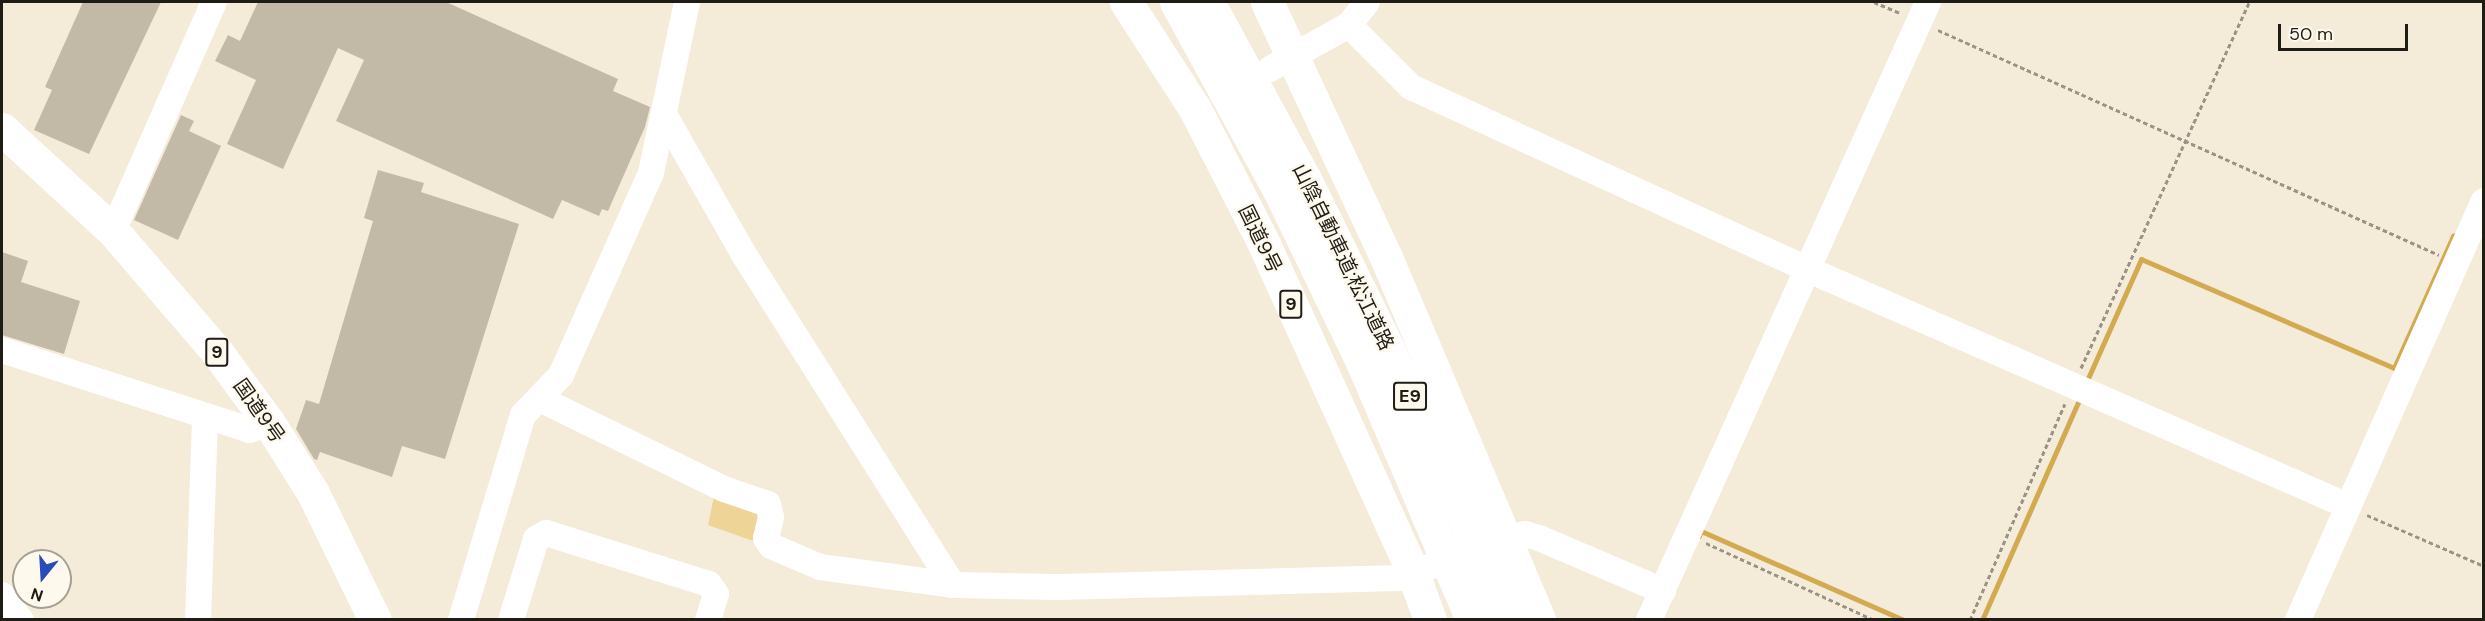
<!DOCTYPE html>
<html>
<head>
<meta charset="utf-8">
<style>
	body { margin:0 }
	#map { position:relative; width:2485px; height:621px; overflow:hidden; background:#f4ebd8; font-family:"DM Sans","Noto Sans JP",sans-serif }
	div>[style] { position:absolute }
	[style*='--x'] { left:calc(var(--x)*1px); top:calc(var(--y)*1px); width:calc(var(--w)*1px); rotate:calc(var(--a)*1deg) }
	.green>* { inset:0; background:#efd498 }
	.stream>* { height:5px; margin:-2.5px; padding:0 2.5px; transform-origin:2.5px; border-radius:2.5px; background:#d2ab51 }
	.building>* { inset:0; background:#c2baa7 }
	.path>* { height:3px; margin-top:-1.5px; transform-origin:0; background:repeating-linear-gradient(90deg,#9a9385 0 4.5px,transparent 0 7.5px) }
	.minor>* { height:26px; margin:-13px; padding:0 13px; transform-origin:13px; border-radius:13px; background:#fff }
	.highway>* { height:33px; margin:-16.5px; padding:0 16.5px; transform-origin:16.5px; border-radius:16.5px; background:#fff }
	span { translate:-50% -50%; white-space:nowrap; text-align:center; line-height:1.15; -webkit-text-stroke:4.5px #fef9ed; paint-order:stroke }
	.shield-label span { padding:2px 4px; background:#fef9ed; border:2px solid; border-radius:4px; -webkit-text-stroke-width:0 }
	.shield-label { font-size:18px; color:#1f1b15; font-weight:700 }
	.street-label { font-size:20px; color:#1f1b15 }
	.frame { position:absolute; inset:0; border:3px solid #1f1b15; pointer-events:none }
	.north { position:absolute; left:12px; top:549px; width:60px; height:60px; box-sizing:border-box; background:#fef9ed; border:2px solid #a5a097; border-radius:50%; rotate:198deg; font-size:16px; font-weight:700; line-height:24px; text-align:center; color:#1f1b15 }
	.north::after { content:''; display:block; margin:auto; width:21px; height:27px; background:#284bba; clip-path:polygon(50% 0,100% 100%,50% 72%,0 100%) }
	.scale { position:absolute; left:2278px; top:24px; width:130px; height:27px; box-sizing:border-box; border:3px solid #1f1b15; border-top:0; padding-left:8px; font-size:18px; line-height:21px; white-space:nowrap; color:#1f1b15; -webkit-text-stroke:4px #fef9ed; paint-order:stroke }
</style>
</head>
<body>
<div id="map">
	<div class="green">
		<i style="clip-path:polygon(715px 492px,763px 507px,756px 542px,708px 525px)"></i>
	</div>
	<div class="stream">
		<i style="--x:2085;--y:385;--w:138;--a:-66"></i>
		<i style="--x:2141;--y:259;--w:275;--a:23.3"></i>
		<i style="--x:2394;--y:368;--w:145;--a:-65.9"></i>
		<i style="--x:2453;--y:236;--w:8;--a:-23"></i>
		<i style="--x:1699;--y:536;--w:5;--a:-68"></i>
		<i style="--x:1701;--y:531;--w:222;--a:23.7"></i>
		<i style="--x:1982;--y:620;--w:245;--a:-66.2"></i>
	</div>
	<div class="building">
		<i style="clip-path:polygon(83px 2px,161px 2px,89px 154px,34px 130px,52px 90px,45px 87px)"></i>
		<i style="clip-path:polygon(258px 2px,446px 2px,618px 79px,613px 91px,650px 107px,645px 127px,608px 211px,602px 209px,599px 216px,562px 200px,553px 219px,336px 121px,364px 60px,338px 48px,283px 169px,227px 144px,256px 80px,215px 61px,228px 35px,240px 41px)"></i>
		<i style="clip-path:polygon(181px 115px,194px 121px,189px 131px,221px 146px,178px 240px,134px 220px)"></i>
		<i style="clip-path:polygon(378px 170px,424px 183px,421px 192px,519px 224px,445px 459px,402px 446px,392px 477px,320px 452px,317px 460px,314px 459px,296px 429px,306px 400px,319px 404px,373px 221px,364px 218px)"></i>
		<i style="clip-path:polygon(2px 252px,28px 261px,21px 282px,80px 301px,64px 354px,2px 335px)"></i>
	</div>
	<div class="path">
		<i style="--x:1874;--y:2;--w:28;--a:23"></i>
		<i style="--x:1938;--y:30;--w:549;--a:24.18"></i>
		<i style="--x:2081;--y:368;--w:403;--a:-65.3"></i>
		<i style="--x:2367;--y:515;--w:128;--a:23.6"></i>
		<i style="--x:1706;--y:543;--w:185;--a:24.6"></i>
		<i style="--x:1970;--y:620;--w:236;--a:-66.3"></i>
	</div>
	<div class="minor">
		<i style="--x:1349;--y:25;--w:88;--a:45"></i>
		<i style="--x:1411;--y:87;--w:438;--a:24.7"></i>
		<i style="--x:1809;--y:270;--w:588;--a:23.65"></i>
		<i style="--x:1270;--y:69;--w:90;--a:-29.1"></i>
		<i style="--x:1349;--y:25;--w:29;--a:-52"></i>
		<i style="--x:665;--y:116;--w:158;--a:60.3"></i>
		<i style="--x:743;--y:253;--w:393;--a:57.7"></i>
		<i style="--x:113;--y:231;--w:250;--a:-66.2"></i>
		<i style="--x:2;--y:350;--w:260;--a:17.9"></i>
		<i style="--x:249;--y:430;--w:21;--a:-19"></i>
		<i style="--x:540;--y:399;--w:205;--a:26.1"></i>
		<i style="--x:724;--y:489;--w:46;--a:18.8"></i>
		<i style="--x:768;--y:504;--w:13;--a:77"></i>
		<i style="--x:771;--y:517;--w:22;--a:103"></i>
		<i style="--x:766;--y:538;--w:9;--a:58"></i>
		<i style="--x:771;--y:546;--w:53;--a:23.2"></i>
		<i style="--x:820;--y:567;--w:134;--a:7.7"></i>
		<i style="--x:953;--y:585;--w:105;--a:1.1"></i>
		<i style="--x:1058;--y:587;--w:341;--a:-1.5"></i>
		<i style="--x:1399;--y:578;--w:38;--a:-20"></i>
		<i style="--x:1497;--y:540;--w:29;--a:-12"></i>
		<i style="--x:1525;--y:534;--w:15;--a:16"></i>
		<i style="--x:1539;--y:538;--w:135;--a:23.1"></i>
		<i style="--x:2;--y:595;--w:31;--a:53"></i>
		<i style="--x:198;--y:620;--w:204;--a:-88"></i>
		<i style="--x:461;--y:620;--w:214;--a:-73.2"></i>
		<i style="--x:523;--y:415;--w:55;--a:-46.5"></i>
		<i style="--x:561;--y:375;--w:221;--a:-66"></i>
		<i style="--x:651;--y:173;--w:175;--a:-78.1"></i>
		<i style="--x:511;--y:620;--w:85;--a:-72.8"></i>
		<i style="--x:536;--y:539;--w:12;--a:-31"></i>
		<i style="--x:546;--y:533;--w:171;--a:17.4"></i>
		<i style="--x:709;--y:584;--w:12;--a:55"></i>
		<i style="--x:716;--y:594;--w:27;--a:107"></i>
		<i style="--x:1649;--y:620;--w:678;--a:-65.7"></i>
		<i style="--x:2298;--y:620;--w:458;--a:-66.1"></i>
	</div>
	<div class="highway">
		<i style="--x:1126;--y:2;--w:127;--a:57.2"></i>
		<i style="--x:1195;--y:109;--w:152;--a:62.9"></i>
		<i style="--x:1264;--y:244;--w:361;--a:65.6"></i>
		<i style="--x:1413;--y:573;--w:50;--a:70.1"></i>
		<i style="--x:1176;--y:2;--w:214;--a:61.3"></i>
		<i style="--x:1279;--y:190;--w:193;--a:64.2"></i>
		<i style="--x:1363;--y:364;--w:278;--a:66.9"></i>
		<i style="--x:1208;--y:2;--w:200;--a:61.3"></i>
		<i style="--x:1304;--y:177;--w:193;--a:63.8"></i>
		<i style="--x:1389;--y:350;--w:195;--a:65.8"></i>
		<i style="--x:1469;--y:528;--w:99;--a:68.6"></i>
		<i style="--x:1267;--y:2;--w:281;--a:65"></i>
		<i style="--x:1386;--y:257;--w:394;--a:67.1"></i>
		<i style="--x:2;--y:129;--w:151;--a:42.6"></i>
		<i style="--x:113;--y:231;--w:160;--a:49.3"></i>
		<i style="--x:217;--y:352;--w:88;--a:53.8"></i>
		<i style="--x:269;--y:423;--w:83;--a:57.8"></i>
		<i style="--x:313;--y:493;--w:141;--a:64"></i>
	</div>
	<div class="shield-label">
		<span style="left:1291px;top:304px">9</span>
		<span style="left:217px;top:352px">9</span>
		<span style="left:1410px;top:396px">E9</span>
	</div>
	<div class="street-label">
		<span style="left:1260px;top:239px;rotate:64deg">国道9号</span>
		<span style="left:1343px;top:257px;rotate:64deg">山陰自動車道;松江道路</span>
		<span style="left:259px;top:411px;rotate:55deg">国道9号</span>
	</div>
	<div class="frame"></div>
	<div class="north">N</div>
	<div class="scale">50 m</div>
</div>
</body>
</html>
